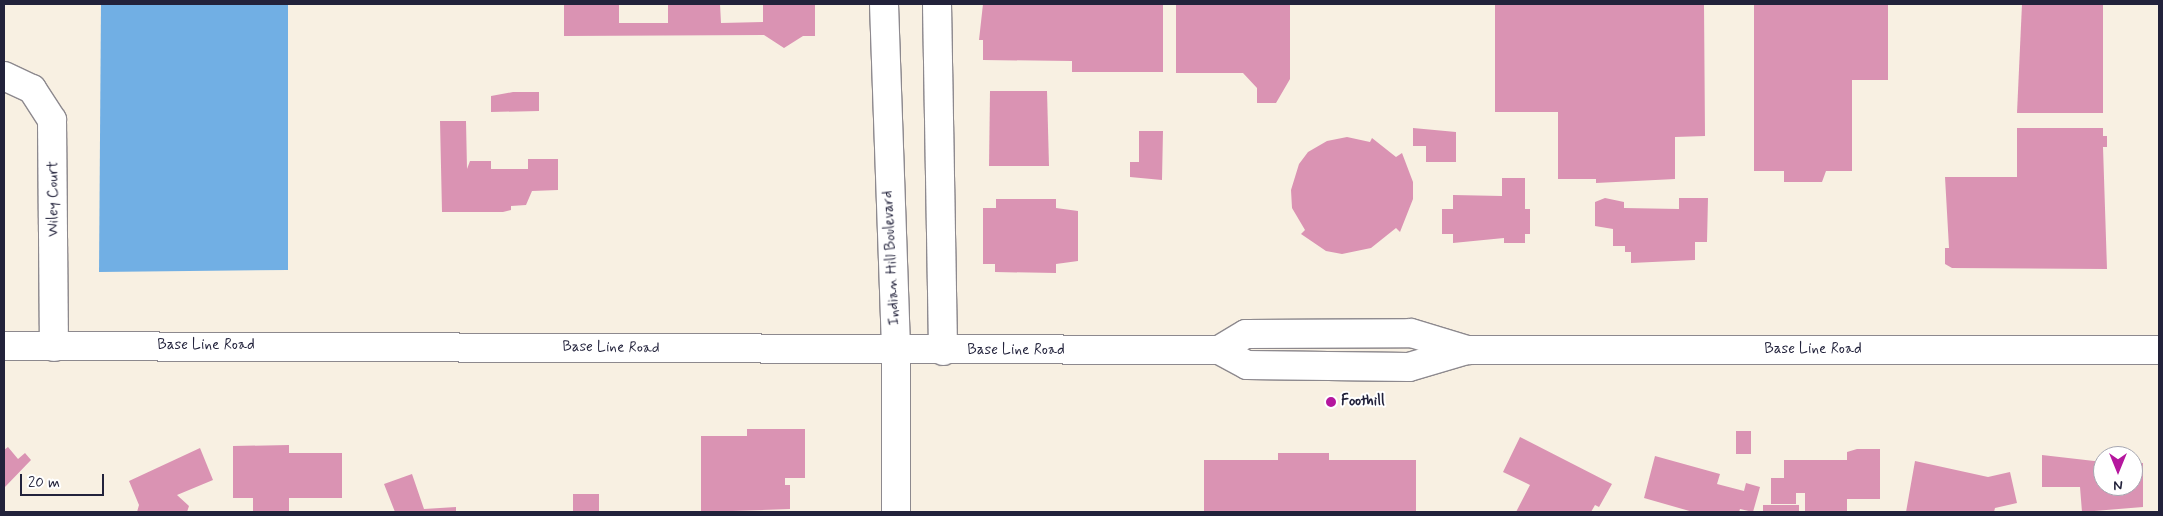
<!DOCTYPE html>
<html>
<head>
<meta charset="utf-8">
<style>
	body { margin:0 }
	#map { position:relative; width:2163px; height:516px; overflow:hidden; background:#f8f0e2; font-family:Mynerve,sans-serif }
	div>[style] { position:absolute }
	[style*='--x'] { left:calc(var(--x)*1px); top:calc(var(--y)*1px); width:calc(var(--w)*1px); rotate:calc(var(--a)*1deg) }
	.water>* { inset:0; background:#71afe4 }
	.building>* { inset:0; background:#da93b3 }
	.roads { filter:drop-shadow(1px 0 #8d898e) drop-shadow(-1px 0 #8d898e) drop-shadow(0 1px #8d898e) drop-shadow(0 -1px #8d898e) }
	.minor>* { height:28px; margin:-14px; padding:0 14px; transform-origin:14px; border-radius:14px; background:#fff }
	.major>* { height:28px; margin:-14px; padding:0 14px; transform-origin:14px; border-radius:14px; background:#fff }
	.dots>* { width:14px; height:14px; translate:-50% -50%; box-sizing:border-box; border:2px solid #fff; border-radius:50% }
	span { translate:-50% -50%; white-space:nowrap; text-align:center; line-height:1.15; -webkit-text-stroke:4px #fff; paint-order:stroke }
	.street-label { font-size:15px; color:#22223b }
	.poi-label { font-size:15px; color:#22223b; font-weight:700 }
	.left { translate:0 -50%; text-align:left }
	.frame { position:absolute; inset:0; border:5px solid #22223b; pointer-events:none }
	.north { position:absolute; left:2093px; top:446px; width:50px; height:50px; box-sizing:border-box; background:#fff; border:1px solid #a7a7b1; border-radius:50%; rotate:180deg; font-size:14px; font-weight:700; line-height:20px; text-align:center; color:#22223b }
	.north::after { content:''; display:block; margin:auto; width:18px; height:22px; background:#b5179e; clip-path:polygon(50% 0,100% 100%,50% 72%,0 100%) }
	.scale { position:absolute; left:20px; top:474px; width:84px; height:22px; box-sizing:border-box; border:2px solid #22223b; border-top:0; padding-left:6px; font-size:15px; line-height:18px; white-space:nowrap; color:#22223b; -webkit-text-stroke:4px #fff; paint-order:stroke }
</style>
</head>
<body>
<div id="map">
	<div class="water">
		<i style="clip-path:polygon(101px 4px,288px 4px,288px 270px,99px 272px)"></i>
	</div>
	<div class="building">
		<i style="clip-path:polygon(564px 4px,619px 4px,619px 23px,668px 23px,668px 4px,720px 4px,721px 23px,763px 22px,763px 4px,815px 4px,815px 36px,803px 36px,784px 48px,764px 35px,564px 36px)"></i>
		<i style="clip-path:polygon(983px 4px,1163px 4px,1163px 72px,1072px 72px,1072px 61px,983px 60px,983px 40px,979px 40px)"></i>
		<i style="clip-path:polygon(1176px 4px,1290px 4px,1290px 79px,1276px 103px,1257px 103px,1257px 88px,1243px 73px,1176px 73px)"></i>
		<i style="clip-path:polygon(1495px 4px,1704px 4px,1705px 136px,1675px 137px,1675px 179px,1596px 183px,1596px 179px,1558px 179px,1558px 112px,1495px 112px)"></i>
		<i style="clip-path:polygon(1754px 4px,1888px 4px,1888px 80px,1852px 80px,1852px 171px,1826px 171px,1822px 182px,1784px 182px,1784px 171px,1754px 171px)"></i>
		<i style="clip-path:polygon(2022px 4px,2103px 4px,2103px 113px,2017px 113px)"></i>
		<i style="clip-path:polygon(990px 91px,1047px 91px,1049px 166px,989px 166px)"></i>
		<i style="clip-path:polygon(513px 92px,539px 92px,539px 111px,491px 112px,491px 96px)"></i>
		<i style="clip-path:polygon(440px 121px,466px 121px,467px 169px,470px 161px,491px 161px,491px 169px,528px 169px,528px 159px,558px 159px,558px 190px,532px 191px,526px 205px,511px 206px,511px 210px,503px 212px,442px 212px)"></i>
		<i style="clip-path:polygon(1413px 128px,1456px 132px,1456px 162px,1426px 162px,1426px 146px,1413px 146px)"></i>
		<i style="clip-path:polygon(2017px 128px,2103px 128px,2103px 136px,2107px 136px,2107px 147px,2103px 147px,2107px 269px,1952px 268px,1945px 264px,1945px 248px,1949px 248px,1945px 177px,2017px 177px)"></i>
		<i style="clip-path:polygon(1139px 131px,1163px 131px,1162px 180px,1130px 177px,1130px 162px,1139px 162px)"></i>
		<i style="clip-path:polygon(1347px 137px,1370px 142px,1372px 138px,1396px 157px,1402px 153px,1413px 182px,1413px 199px,1400px 232px,1396px 228px,1371px 248px,1342px 254px,1326px 251px,1301px 234px,1305px 230px,1292px 208px,1291px 190px,1299px 164px,1308px 152px,1327px 141px)"></i>
		<i style="clip-path:polygon(1502px 178px,1525px 178px,1525px 209px,1530px 209px,1530px 234px,1525px 234px,1525px 243px,1504px 243px,1504px 238px,1453px 243px,1453px 234px,1442px 234px,1442px 209px,1453px 209px,1453px 195px,1502px 196px)"></i>
		<i style="clip-path:polygon(1605px 198px,1624px 202px,1624px 208px,1679px 209px,1679px 198px,1708px 198px,1707px 242px,1695px 242px,1695px 260px,1631px 263px,1631px 252px,1625px 252px,1625px 246px,1613px 246px,1613px 229px,1595px 226px,1595px 202px)"></i>
		<i style="clip-path:polygon(996px 199px,1056px 199px,1056px 208px,1078px 211px,1078px 261px,1056px 264px,1056px 273px,995px 272px,995px 264px,983px 264px,983px 208px,996px 208px)"></i>
		<i style="clip-path:polygon(747px 429px,805px 429px,805px 478px,785px 478px,785px 485px,790px 485px,790px 509px,701px 512px,701px 436px,747px 436px)"></i>
		<i style="clip-path:polygon(1736px 431px,1751px 431px,1751px 454px,1736px 454px)"></i>
		<i style="clip-path:polygon(1520px 437px,1612px 484px,1599px 507px,1595px 505px,1591px 512px,1516px 512px,1530px 485px,1503px 472px)"></i>
		<i style="clip-path:polygon(289px 445px,289px 453px,342px 453px,342px 498px,289px 498px,289px 512px,253px 512px,253px 498px,233px 498px,233px 446px)"></i>
		<i style="clip-path:polygon(8px 447px,18px 459px,25px 453px,31px 460px,4px 488px,4px 450px)"></i>
		<i style="clip-path:polygon(200px 448px,213px 480px,177px 495px,189px 506px,187px 512px,137px 512px,139px 505px,129px 481px)"></i>
		<i style="clip-path:polygon(1857px 449px,1880px 449px,1880px 499px,1847px 499px,1847px 512px,1805px 512px,1805px 493px,1796px 493px,1796px 504px,1771px 504px,1771px 478px,1784px 478px,1784px 460px,1847px 460px,1847px 452px)"></i>
		<i style="clip-path:polygon(1278px 453px,1329px 453px,1329px 460px,1416px 460px,1416px 512px,1204px 512px,1204px 460px,1278px 460px)"></i>
		<i style="clip-path:polygon(2042px 455px,2103px 462px,2103px 486px,2133px 486px,2133px 463px,2143px 463px,2143px 507px,2082px 512px,2080px 487px,2042px 487px)"></i>
		<i style="clip-path:polygon(1655px 456px,1720px 474px,1717px 484px,1744px 491px,1746px 483px,1760px 487px,1753px 512px,1740px 509px,1739px 512px,1693px 512px,1644px 498px)"></i>
		<i style="clip-path:polygon(1915px 461px,1988px 477px,2010px 472px,2017px 503px,1995px 508px,1994px 512px,1906px 512px)"></i>
		<i style="clip-path:polygon(412px 474px,424px 509px,456px 507px,456px 512px,395px 512px,384px 484px)"></i>
		<i style="clip-path:polygon(573px 494px,599px 494px,599px 512px,573px 512px)"></i>
		<i style="clip-path:polygon(1763px 505px,1799px 505px,1799px 512px,1763px 512px)"></i>
	</div>
	<div class="roads">
		<div class="minor">
			<i style="--x:4;--y:76;--w:31;--a:25"></i>
			<i style="--x:32;--y:89;--w:37;--a:57"></i>
			<i style="--x:52;--y:120;--w:227;--a:89.5"></i>
			<i style="--x:896;--y:512;--w:161;--a:-90"></i>
		</div>
		<div class="major">
			<i style="--x:884;--y:4;--w:347;--a:88"></i>
			<i style="--x:937;--y:4;--w:347;--a:89"></i>
			<i style="--x:4;--y:346;--w:1215;--a:0.19"></i>
			<i style="--x:1219;--y:350;--w:32;--a:28"></i>
			<i style="--x:1247;--y:365;--w:162;--a:0.7"></i>
			<i style="--x:1409;--y:367;--w:60;--a:-16.3"></i>
			<i style="--x:1467;--y:350;--w:692;--a:0"></i>
			<i style="--x:1219;--y:350;--w:31;--a:-31"></i>
			<i style="--x:1246;--y:334;--w:165;--a:-0.3"></i>
			<i style="--x:1411;--y:333;--w:59;--a:16.9"></i>
		</div>
	</div>
	<div class="dots">
		<i style="left:1331px;top:402px;background:#b5179e"></i>
	</div>
	<div class="street-label">
		<span style="left:54px;top:199px;rotate:-90deg">Wiley Court</span>
		<span style="left:892px;top:258px;rotate:-93deg">Indian Hill Boulevard</span>
		<span style="left:206px;top:346px">Base Line Road</span>
		<span style="left:611px;top:348px;rotate:1deg">Base Line Road</span>
		<span style="left:1813px;top:350px">Base Line Road</span>
		<span style="left:1016px;top:351px">Base Line Road</span>
	</div>
	<div class="poi-label">
		<span class="left" style="left:1341px;top:402px">Foothill</span>
	</div>
	<div class="frame"></div>
	<div class="north">N</div>
	<div class="scale">20 m</div>
</div>
</body>
</html>
